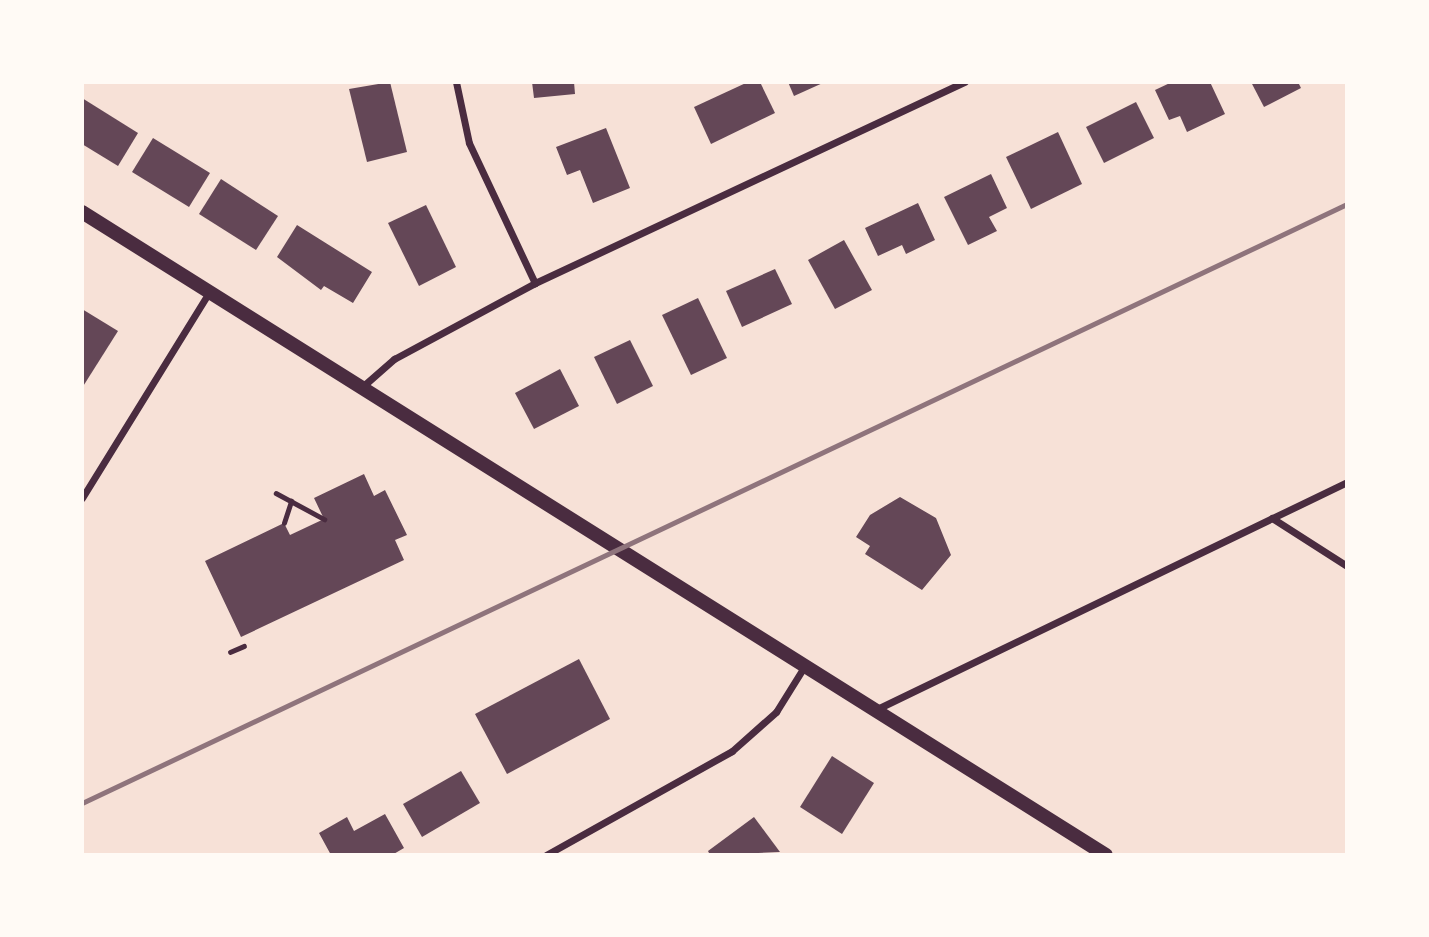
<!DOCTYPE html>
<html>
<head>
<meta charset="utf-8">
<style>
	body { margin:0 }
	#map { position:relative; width:1429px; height:937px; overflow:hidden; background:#f7e1d7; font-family:"Space Grotesk",sans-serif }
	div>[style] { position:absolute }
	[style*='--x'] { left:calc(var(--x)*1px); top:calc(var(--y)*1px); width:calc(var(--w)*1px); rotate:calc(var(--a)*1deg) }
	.building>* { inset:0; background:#644757 }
	.path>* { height:4.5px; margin:-2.25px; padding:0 2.25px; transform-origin:2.25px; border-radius:2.25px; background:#4a2c40 }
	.minor>* { height:7px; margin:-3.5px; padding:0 3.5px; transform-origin:3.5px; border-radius:3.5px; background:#4a2c40 }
	.secondary>* { height:14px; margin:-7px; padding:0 7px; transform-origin:7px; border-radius:7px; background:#4a2c40 }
	.rail>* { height:5px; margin:-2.5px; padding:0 2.5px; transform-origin:2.5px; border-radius:2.5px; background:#8f747c }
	span { translate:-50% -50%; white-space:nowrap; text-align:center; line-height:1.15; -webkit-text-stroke:5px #fffaf5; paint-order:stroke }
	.frame { position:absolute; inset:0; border:84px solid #fffaf5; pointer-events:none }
</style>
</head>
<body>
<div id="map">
	<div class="building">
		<i style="clip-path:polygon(390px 82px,407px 152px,367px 162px,349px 89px)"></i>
		<i style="clip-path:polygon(532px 82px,574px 82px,575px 94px,534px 98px)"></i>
		<i style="clip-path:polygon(748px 82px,760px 82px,775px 113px,711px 144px,694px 107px)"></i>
		<i style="clip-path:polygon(788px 82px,825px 82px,794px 96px)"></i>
		<i style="clip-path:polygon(1172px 82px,1210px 82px,1225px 114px,1187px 132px,1180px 116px,1169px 120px,1155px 90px)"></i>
		<i style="clip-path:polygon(1251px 82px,1298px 82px,1301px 88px,1264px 107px)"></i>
		<i style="clip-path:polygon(82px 98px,138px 133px,118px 166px,82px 144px)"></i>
		<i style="clip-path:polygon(1136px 102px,1154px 138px,1104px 163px,1086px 127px)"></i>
		<i style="clip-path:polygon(606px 128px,630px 188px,593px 203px,580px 170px,567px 175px,556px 147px)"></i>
		<i style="clip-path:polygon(1058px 132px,1082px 184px,1031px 209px,1006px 157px)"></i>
		<i style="clip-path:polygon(153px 138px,210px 173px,189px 207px,132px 172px)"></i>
		<i style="clip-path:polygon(991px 174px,1007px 208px,989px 217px,997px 231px,968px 245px,944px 197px)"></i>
		<i style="clip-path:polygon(221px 179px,278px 216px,256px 250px,199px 214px)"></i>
		<i style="clip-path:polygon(918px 203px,935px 240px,906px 254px,902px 245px,878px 256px,865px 228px)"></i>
		<i style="clip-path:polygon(426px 205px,456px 267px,419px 286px,388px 223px)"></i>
		<i style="clip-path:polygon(297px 225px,372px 272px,353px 303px,324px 286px,321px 290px,277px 257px)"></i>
		<i style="clip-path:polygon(844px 240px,872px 290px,835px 309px,808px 260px)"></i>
		<i style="clip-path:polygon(775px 269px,792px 304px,742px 327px,726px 291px)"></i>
		<i style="clip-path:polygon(698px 298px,727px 358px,691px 375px,662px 315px)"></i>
		<i style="clip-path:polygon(82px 309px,118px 331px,82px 388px)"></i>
		<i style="clip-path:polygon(630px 340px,653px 386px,617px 404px,594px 357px)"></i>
		<i style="clip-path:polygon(560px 369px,579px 406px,534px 429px,515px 393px)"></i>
		<i style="clip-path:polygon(364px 474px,374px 496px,385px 490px,407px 535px,395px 540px,404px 560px,241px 637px,205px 561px,284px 523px,290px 535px,324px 519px,314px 498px)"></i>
		<i style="clip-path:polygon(900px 497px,936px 518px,951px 555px,922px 590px,865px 554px,870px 546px,856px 537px,870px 515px)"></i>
		<i style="clip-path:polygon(579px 659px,610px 719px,507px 774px,475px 714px)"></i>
		<i style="clip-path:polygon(832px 756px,874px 783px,842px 834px,800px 807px)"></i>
		<i style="clip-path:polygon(461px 771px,480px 803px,422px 837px,403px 804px)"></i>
		<i style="clip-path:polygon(385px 814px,404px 848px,392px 855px,331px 855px,319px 833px,347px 817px,354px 831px)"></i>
		<i style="clip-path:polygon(754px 817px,780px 852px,710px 855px,708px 851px)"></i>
	</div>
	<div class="path">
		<i style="--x:276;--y:493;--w:55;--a:28.4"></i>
		<i style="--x:284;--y:523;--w:23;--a:-72"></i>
		<i style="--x:230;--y:652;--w:15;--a:-23"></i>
	</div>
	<div class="minor">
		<i style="--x:456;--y:82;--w:62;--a:78"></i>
		<i style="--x:469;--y:143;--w:155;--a:64.8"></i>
		<i style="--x:362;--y:387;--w:43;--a:-41.2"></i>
		<i style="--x:394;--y:359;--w:160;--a:-28.3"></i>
		<i style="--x:535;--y:283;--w:475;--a:-25.1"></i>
		<i style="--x:82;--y:498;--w:243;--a:-58.3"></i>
		<i style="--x:1272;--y:518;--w:89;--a:32.6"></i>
		<i style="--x:875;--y:710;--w:524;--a:-25.78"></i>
		<i style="--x:546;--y:855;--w:213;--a:-29.2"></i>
		<i style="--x:732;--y:751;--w:59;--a:-41.6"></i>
		<i style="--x:776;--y:712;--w:53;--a:-58.1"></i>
	</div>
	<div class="secondary">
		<i style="--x:82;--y:212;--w:1209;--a:32.13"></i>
	</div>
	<div class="rail">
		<i style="--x:82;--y:803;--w:1400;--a:-25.34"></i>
	</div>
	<div class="frame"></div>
</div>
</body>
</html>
